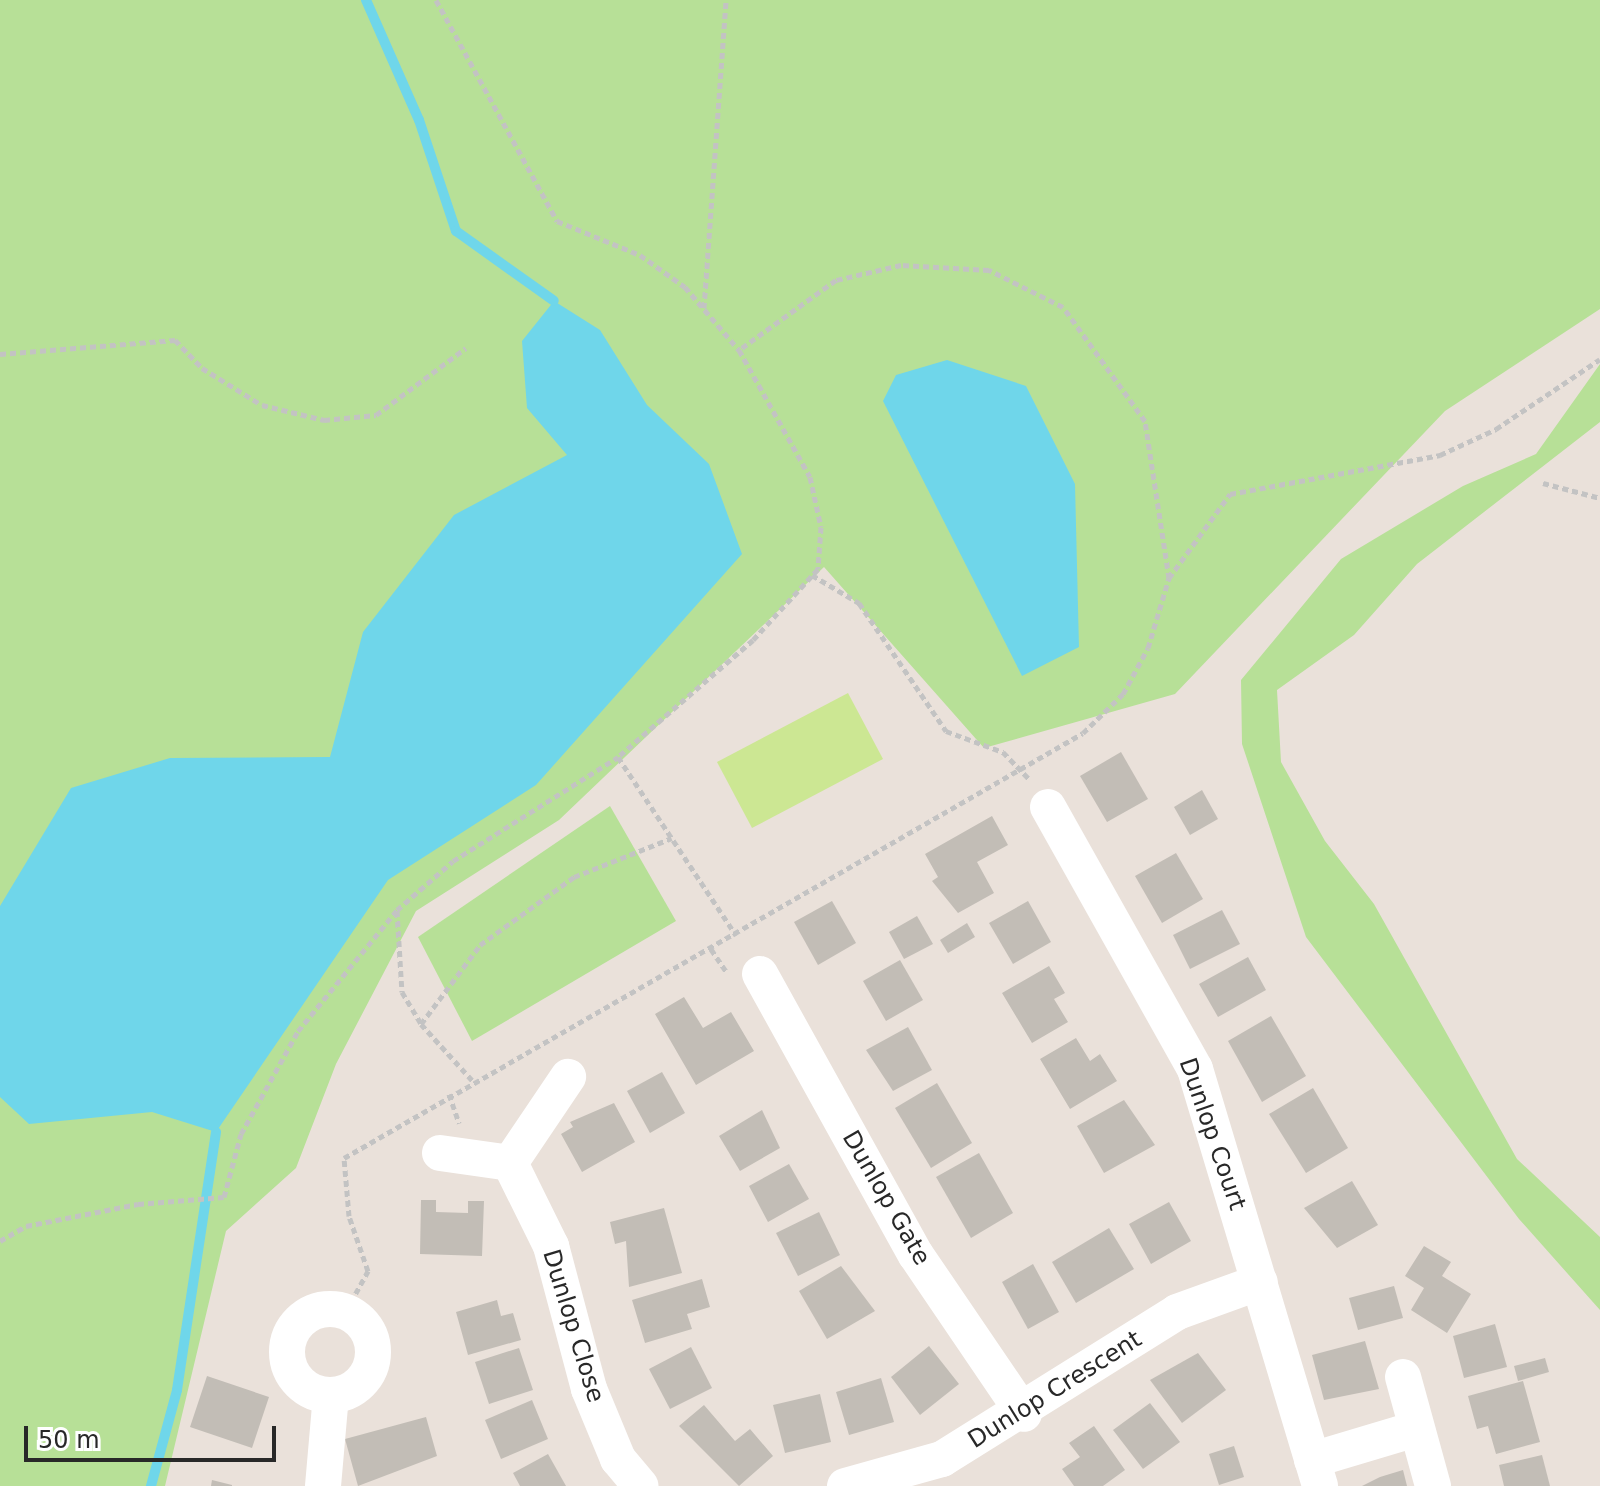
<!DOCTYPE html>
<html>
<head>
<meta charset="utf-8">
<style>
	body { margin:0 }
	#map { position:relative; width:1600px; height:1486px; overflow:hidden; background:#eae1da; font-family:"DejaVu Sans",sans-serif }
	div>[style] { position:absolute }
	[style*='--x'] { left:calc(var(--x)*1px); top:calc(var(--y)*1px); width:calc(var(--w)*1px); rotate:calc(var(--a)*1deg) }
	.green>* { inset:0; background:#b7e097 }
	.pitch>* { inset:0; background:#cce793 }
	.water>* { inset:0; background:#6fd6ea }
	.stream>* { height:10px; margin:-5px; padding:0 5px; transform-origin:5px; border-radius:5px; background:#6fd6ea }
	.building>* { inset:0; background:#c2bdb6 }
	.path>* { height:5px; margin-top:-2.5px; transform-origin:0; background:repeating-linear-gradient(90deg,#c3c3c3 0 6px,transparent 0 10px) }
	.minor>* { height:36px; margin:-18px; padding:0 18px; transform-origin:18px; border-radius:18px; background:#fff }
	.minor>.ring { margin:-18px; padding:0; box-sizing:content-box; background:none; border:36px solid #fff; border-radius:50% }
	span { translate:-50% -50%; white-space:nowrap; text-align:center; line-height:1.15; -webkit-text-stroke:6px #fff; paint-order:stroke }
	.street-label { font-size:24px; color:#282828 }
	.scale { position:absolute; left:24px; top:1426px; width:252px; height:36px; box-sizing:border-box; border:4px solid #282828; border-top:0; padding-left:10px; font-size:24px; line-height:28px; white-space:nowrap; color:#282828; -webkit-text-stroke:6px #fff; paint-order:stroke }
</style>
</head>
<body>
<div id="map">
	<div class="green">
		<i style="clip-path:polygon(0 0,1600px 0,1600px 309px,1445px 411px,1175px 694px,984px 748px,824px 567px,559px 820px,416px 911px,336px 1064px,296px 1168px,226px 1231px,165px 1486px,0 1486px)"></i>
		<i style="clip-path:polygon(1600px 364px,1600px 422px,1417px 564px,1354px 635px,1277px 690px,1281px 762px,1325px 841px,1374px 904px,1517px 1159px,1600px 1237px,1600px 1310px,1519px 1219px,1306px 937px,1242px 744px,1241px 680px,1341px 559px,1463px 486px,1536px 454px)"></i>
		<i style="clip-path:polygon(610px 806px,676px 921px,472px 1041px,418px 937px)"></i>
	</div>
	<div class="pitch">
		<i style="clip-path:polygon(848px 693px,883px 759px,752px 828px,717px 762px)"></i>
	</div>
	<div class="water">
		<i style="clip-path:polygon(554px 301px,600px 330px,647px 405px,709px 464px,742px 554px,536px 785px,388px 880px,216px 1132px,152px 1112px,29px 1124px,0 1097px,0 906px,71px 788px,170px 758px,330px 757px,363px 632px,454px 515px,567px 455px,527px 408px,522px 341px)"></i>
		<i style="clip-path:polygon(947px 360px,1026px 386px,1075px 484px,1079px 647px,1022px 676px,883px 401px,896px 375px)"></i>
	</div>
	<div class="stream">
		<i style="--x:366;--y:0;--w:131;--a:66.2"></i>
		<i style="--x:419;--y:120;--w:117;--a:71.6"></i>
		<i style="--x:456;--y:231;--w:120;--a:35.5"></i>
		<i style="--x:151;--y:1486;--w:99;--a:-74.8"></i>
		<i style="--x:177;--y:1390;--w:261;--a:-81.4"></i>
	</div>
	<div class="building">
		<i style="clip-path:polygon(1121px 752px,1148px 799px,1107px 822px,1080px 776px)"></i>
		<i style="clip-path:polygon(1202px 790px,1218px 819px,1190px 835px,1174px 807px)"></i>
		<i style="clip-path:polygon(992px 816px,1008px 845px,977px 862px,994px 893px,958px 913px,932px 881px,938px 877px,925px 854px)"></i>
		<i style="clip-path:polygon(1176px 853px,1203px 899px,1162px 923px,1135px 876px)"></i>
		<i style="clip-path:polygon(832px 901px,856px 943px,818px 965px,794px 922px)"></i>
		<i style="clip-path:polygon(1028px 901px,1051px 942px,1013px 964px,989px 923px)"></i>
		<i style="clip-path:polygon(1222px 910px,1240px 944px,1190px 969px,1173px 935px)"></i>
		<i style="clip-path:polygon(917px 916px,933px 944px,904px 959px,889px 932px)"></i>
		<i style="clip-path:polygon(967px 923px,975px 937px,948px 953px,940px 940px)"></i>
		<i style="clip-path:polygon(1248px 957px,1266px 990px,1218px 1017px,1199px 984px)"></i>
		<i style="clip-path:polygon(900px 960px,923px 1000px,886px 1021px,863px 981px)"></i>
		<i style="clip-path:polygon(1049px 966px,1065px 993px,1054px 999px,1068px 1022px,1032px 1043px,1002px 993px)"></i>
		<i style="clip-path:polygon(684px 997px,703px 1028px,731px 1012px,754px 1051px,696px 1085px,655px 1014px)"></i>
		<i style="clip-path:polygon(1271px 1016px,1306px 1076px,1262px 1102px,1228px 1041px)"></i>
		<i style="clip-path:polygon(908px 1027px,932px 1070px,893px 1091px,866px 1050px)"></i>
		<i style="clip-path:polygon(1076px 1038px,1090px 1061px,1100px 1054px,1117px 1081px,1070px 1109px,1040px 1059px)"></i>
		<i style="clip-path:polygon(662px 1072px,685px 1113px,650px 1133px,627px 1091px)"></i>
		<i style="clip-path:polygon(937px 1083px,972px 1143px,931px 1168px,895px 1108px)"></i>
		<i style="clip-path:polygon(1313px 1088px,1348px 1148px,1306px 1173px,1269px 1114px)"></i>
		<i style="clip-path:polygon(1124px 1100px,1155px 1145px,1104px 1173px,1077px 1126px)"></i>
		<i style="clip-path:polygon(614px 1103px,635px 1142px,582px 1172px,561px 1134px,573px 1127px,570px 1122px)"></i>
		<i style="clip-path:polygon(762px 1110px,780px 1148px,740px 1171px,719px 1136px)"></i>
		<i style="clip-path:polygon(979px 1153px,1013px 1213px,971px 1238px,936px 1177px)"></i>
		<i style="clip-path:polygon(789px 1164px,809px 1199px,768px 1222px,749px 1186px)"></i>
		<i style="clip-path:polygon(1352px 1181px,1378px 1225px,1337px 1248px,1304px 1208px)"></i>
		<i style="clip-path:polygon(421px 1200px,436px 1200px,436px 1212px,468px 1213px,468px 1201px,484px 1201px,482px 1256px,420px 1254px)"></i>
		<i style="clip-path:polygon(1169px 1202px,1191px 1241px,1151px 1264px,1129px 1224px)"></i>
		<i style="clip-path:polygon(664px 1208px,682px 1273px,629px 1287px,626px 1241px,615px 1244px,610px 1222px)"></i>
		<i style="clip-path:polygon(819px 1212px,840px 1255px,798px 1276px,776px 1233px)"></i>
		<i style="clip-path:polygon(1109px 1228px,1134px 1269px,1076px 1303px,1052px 1262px)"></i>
		<i style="clip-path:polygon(1424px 1246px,1451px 1262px,1442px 1276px,1471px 1294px,1447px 1333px,1411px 1310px,1424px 1288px,1405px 1276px)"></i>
		<i style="clip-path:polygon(1033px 1264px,1059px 1312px,1028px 1329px,1002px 1282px)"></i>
		<i style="clip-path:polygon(841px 1266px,875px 1311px,827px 1339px,799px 1291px)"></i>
		<i style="clip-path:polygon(702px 1279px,710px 1307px,687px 1314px,692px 1329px,645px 1343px,632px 1300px)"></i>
		<i style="clip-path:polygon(1394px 1286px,1403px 1318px,1358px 1330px,1349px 1298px)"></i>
		<i style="clip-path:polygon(497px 1300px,501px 1316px,513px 1313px,521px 1340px,468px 1355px,456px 1312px)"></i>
		<i style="clip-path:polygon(1495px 1324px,1507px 1367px,1464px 1378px,1453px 1336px)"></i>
		<i style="clip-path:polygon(1365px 1341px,1379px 1389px,1324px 1400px,1312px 1355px)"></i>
		<i style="clip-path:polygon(929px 1346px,959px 1384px,920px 1415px,891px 1377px)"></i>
		<i style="clip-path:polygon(691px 1347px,712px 1388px,670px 1409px,649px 1369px)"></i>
		<i style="clip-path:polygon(519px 1348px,533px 1390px,489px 1404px,475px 1362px)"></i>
		<i style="clip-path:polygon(1198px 1353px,1226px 1390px,1182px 1423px,1150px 1380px)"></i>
		<i style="clip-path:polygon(1545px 1358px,1549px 1372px,1518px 1381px,1514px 1366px)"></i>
		<i style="clip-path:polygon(207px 1376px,269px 1397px,252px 1448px,190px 1427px)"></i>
		<i style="clip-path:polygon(881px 1378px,894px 1422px,849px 1435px,836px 1392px)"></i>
		<i style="clip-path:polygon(1523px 1381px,1540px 1442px,1496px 1454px,1488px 1426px,1477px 1429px,1468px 1396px)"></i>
		<i style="clip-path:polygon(820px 1394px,831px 1442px,785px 1453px,773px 1405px)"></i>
		<i style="clip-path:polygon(532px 1400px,548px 1439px,501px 1459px,485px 1420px)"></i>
		<i style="clip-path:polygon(1150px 1403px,1180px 1442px,1143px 1469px,1113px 1430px)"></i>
		<i style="clip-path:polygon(704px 1405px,735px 1441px,750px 1429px,773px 1456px,739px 1486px,679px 1426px)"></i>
		<i style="clip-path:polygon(426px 1417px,437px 1456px,358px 1486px,345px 1439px)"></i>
		<i style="clip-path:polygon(1094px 1426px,1125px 1470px,1103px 1486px,1074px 1486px,1062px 1469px,1080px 1457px,1069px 1443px)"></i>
		<i style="clip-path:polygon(1234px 1446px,1244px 1477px,1219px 1485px,1209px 1454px)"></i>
		<i style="clip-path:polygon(548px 1454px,566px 1486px,520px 1486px,513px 1473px)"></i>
		<i style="clip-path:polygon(1542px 1455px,1550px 1486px,1504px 1486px,1499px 1465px)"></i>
		<i style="clip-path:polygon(1403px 1470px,1407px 1486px,1362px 1486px,1380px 1477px)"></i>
		<i style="clip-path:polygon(212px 1480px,232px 1485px,232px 1486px,211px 1486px)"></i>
	</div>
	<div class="path">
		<i style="--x:436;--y:0;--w:252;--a:61.3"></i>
		<i style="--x:557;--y:221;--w:90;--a:22.3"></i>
		<i style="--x:640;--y:255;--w:55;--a:35.4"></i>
		<i style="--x:685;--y:287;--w:83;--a:49.4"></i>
		<i style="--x:739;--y:350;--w:145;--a:60.8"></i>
		<i style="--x:810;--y:477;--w:51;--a:77.6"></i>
		<i style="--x:821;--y:527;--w:42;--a:94.1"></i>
		<i style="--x:818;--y:569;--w:96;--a:132.5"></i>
		<i style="--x:753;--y:640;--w:179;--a:139.1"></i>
		<i style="--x:618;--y:757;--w:214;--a:56.5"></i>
		<i style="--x:704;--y:308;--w:309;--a:-85.9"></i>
		<i style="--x:0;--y:354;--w:176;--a:-4.6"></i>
		<i style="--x:175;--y:340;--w:39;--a:46"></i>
		<i style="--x:202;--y:368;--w:70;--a:31.7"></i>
		<i style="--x:262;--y:405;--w:64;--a:13.6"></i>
		<i style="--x:324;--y:420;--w:52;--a:-5.5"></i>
		<i style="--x:376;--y:415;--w:112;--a:-36.7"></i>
		<i style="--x:1543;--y:483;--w:59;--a:14.7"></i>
		<i style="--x:812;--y:575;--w:55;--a:30.8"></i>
		<i style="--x:859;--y:603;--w:155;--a:55.8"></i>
		<i style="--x:946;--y:731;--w:61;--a:20.2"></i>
		<i style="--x:1003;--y:752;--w:40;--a:46"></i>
		<i style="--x:1169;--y:578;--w:104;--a:-54"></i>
		<i style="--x:1230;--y:494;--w:214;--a:-10.5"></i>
		<i style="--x:1440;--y:455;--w:62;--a:-24.9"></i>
		<i style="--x:1496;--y:429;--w:125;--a:-33.9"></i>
		<i style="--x:397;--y:911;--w:81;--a:86.5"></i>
		<i style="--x:402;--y:992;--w:37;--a:59"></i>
		<i style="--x:421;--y:1024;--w:76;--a:47.7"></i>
		<i style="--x:711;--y:949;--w:27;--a:56"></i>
		<i style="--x:421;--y:1024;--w:99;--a:-53.2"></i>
		<i style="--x:480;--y:945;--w:116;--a:-35.9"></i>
		<i style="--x:574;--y:877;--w:105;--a:-21.7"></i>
		<i style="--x:449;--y:1094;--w:31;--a:71"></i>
		<i style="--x:0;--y:1241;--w:30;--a:-30"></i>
		<i style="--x:26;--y:1226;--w:114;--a:-11.1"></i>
		<i style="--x:138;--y:1204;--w:86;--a:-4.7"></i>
		<i style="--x:224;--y:1197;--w:65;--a:-74.9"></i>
		<i style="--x:241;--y:1134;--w:118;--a:-61"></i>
		<i style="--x:298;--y:1031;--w:156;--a:-50.7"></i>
		<i style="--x:397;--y:910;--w:74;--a:-41.2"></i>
		<i style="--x:453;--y:861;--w:195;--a:-32.2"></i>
		<i style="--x:346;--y:1311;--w:46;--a:-61.2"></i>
		<i style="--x:368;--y:1271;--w:58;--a:-109.1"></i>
		<i style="--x:349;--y:1216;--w:58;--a:-94.9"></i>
		<i style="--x:344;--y:1158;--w:852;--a:-29.9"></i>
		<i style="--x:1083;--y:733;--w:56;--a:-44.3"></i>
		<i style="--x:1123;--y:694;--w:52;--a:-61.5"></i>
		<i style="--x:1148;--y:648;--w:73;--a:-73.3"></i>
		<i style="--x:1169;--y:578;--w:159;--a:-98.7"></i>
		<i style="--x:1145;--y:421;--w:140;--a:-125.7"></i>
		<i style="--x:1063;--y:307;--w:83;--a:-153.4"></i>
		<i style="--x:989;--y:270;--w:88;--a:-176.7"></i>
		<i style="--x:901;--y:265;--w:67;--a:167"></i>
		<i style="--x:836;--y:280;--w:120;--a:144.2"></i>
	</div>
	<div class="minor">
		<i style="--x:1048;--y:807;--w:300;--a:60.7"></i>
		<i style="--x:1195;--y:1069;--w:435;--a:73.3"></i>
		<i style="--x:760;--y:974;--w:321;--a:61"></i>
		<i style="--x:916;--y:1255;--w:192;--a:55.8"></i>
		<i style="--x:440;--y:1153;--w:71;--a:8.1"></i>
		<i style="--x:510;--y:1163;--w:93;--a:63.7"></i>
		<i style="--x:551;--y:1246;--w:148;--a:75.1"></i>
		<i style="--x:589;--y:1389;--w:76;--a:67.5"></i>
		<i style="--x:618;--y:1459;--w:35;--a:50"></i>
		<i style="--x:510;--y:1163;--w:104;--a:-56"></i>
		<i class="ring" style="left:287px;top:1309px;width:50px;height:50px"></i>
		<i style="--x:1403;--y:1377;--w:113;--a:74.6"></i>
		<i style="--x:1312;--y:1460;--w:109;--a:-16.6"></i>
		<i style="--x:323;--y:1486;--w:91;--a:-85"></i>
		<i style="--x:845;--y:1486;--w:101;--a:-15.6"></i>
		<i style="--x:942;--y:1459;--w:277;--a:-32"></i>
		<i style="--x:1177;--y:1312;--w:88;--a:-19.9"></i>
	</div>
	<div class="street-label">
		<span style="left:1212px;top:1134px;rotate:71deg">Dunlop Court</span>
		<span style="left:886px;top:1198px;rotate:60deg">Dunlop Gate</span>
		<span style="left:573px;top:1326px;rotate:73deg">Dunlop Close</span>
		<span style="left:1055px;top:1390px;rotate:-32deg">Dunlop Crescent</span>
	</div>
	<div class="scale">50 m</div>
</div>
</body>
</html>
